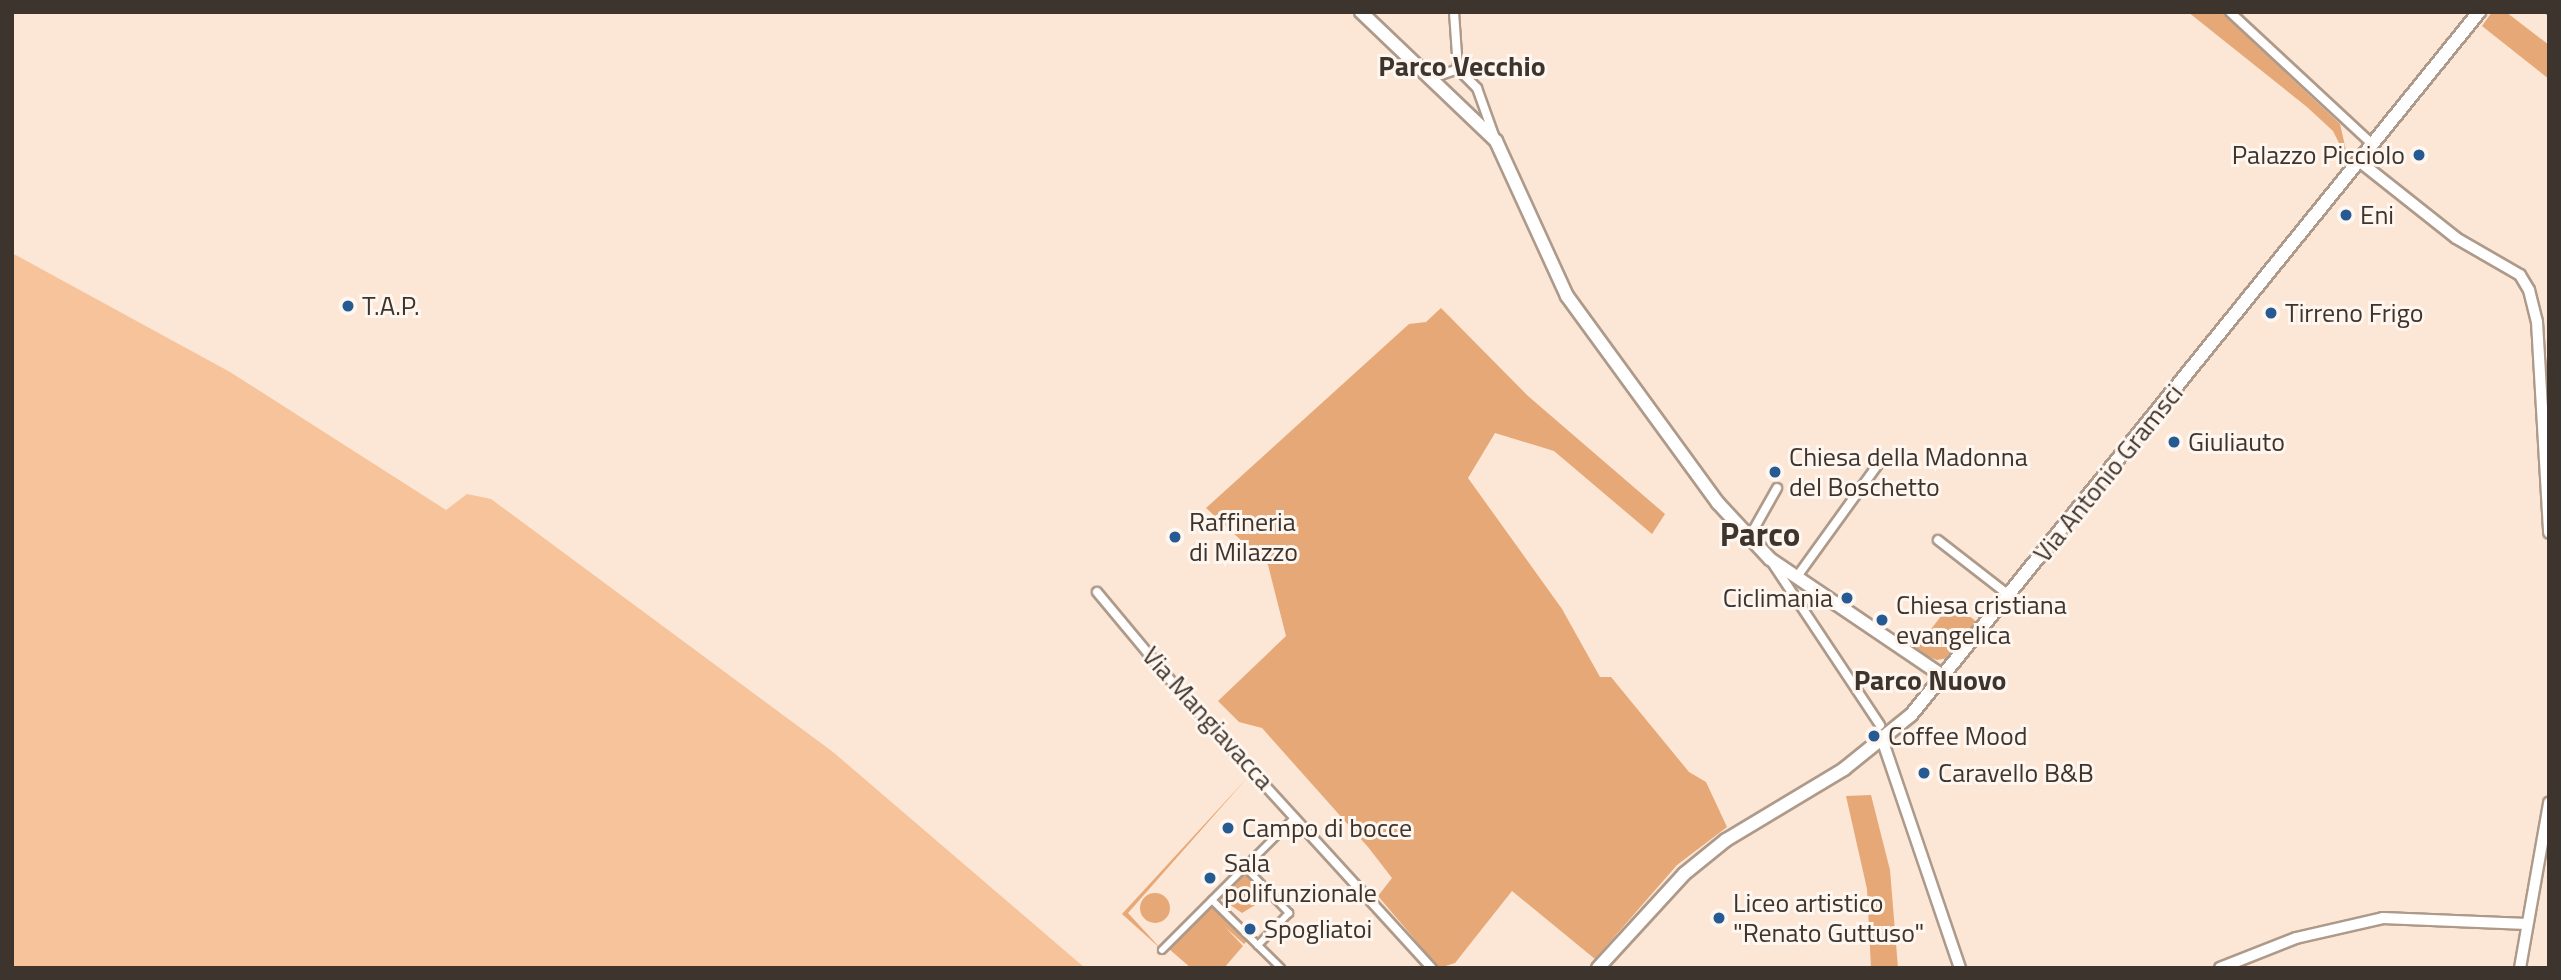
<!DOCTYPE html>
<html>
<head>
<meta charset="utf-8">
<style>
	body { margin:0 }
	#map { position:relative; width:2561px; height:980px; overflow:hidden; background:#fce6d5; font-family:"Titillium Web",sans-serif }
	div>[style] { position:absolute }
	[style*='--x'] { left:calc(var(--x)*1px); top:calc(var(--y)*1px); width:calc(var(--w)*1px); rotate:calc(var(--a)*1deg) }
	.green>* { inset:0; background:#e6a876 }
	.round { border-radius:50% }
	.water>* { inset:0; background:#f6c39b }
	.roads { filter:drop-shadow(2px 0 #ae9a8a) drop-shadow(-2px 0 #ae9a8a) drop-shadow(0 2px #ae9a8a) drop-shadow(0 -2px #ae9a8a) }
	.pedestrian>* { height:6px; margin:-3px; padding:0 3px; transform-origin:3px; border-radius:3px; background:#fff }
	.minor>* { height:8px; margin:-4px; padding:0 4px; transform-origin:4px; border-radius:4px; background:#fff }
	.tertiary>* { height:10px; margin:-5px; padding:0 5px; transform-origin:5px; border-radius:5px; background:#fff }
	.secondary>* { height:12px; margin:-6px; padding:0 6px; transform-origin:6px; border-radius:6px; background:#fff }
	.rail>* { height:5px; margin-top:-2.5px; transform-origin:0; background:repeating-linear-gradient(90deg,#fff6ef 0 8px,#70655b 0 16px); box-sizing:border-box; border-block:2px solid #70655b }
	.dots>* { width:19px; height:19px; translate:-50% -50%; box-sizing:border-box; border:4px solid #fff6ef; border-radius:50% }
	span { translate:-50% -50%; white-space:nowrap; text-align:center; line-height:1.15; -webkit-text-stroke:6px #fff6ef; paint-order:stroke }
	.poi-label { font-size:26px; color:#3c342d }
	.right { translate:-100% -50%; text-align:right }
	.left { translate:0 -50%; text-align:left }
	.street-label { font-size:26px; color:#3c342d }
	.neighbourhood-label { font-size:28px; color:#3c342d; font-weight:700 }
	.district-label { font-size:33px; color:#3c342d; font-weight:700 }
	.frame { position:absolute; inset:0; border:14px solid #3c342d; pointer-events:none }
</style>
</head>
<body>
<div id="map">
	<div class="green">
		<i style="clip-path:polygon(2188px 12px,2221px 12px,2340px 124px,2349px 163px,2333px 131px,2307px 107px)"></i>
		<i style="clip-path:polygon(2492px 12px,2506px 12px,2549px 45px,2549px 79px,2482px 26px)"></i>
		<i style="clip-path:polygon(1441px 308px,1528px 396px,1665px 514px,1652px 534px,1554px 451px,1495px 433px,1468px 478px,1562px 609px,1600px 677px,1611px 677px,1689px 772px,1706px 782px,1727px 827px,1677px 865px,1595px 959px,1512px 891px,1455px 963px,1439px 968px,1378px 896px,1392px 878px,1368px 847px,1262px 728px,1239px 722px,1218px 701px,1286px 636px,1268px 565px,1206px 508px,1409px 324px,1426px 322px)"></i>
		<i style="clip-path:polygon(1952px 602px,1978px 623px,1952px 657px,1937px 660px,1914px 651px)"></i>
		<i style="clip-path:polygon(1247px 778px,1128px 913px,1162px 950px,1122px 914px)"></i>
		<i style="clip-path:polygon(1871px 795px,1890px 870px,1898px 968px,1871px 968px,1867px 889px,1846px 796px)"></i>
		<i style="clip-path:polygon(1245px 873px,1268px 897px,1242px 913px,1220px 898px)"></i>
		<i class="round" style="left:1140px;top:893px;width:30px;height:30px"></i>
		<i style="clip-path:polygon(1211px 905px,1248px 940px,1244px 944px,1225px 927px,1243px 946px,1224px 968px,1191px 968px,1169px 949px)"></i>
	</div>
	<div class="water">
		<i style="clip-path:polygon(12px 253px,230px 372px,446px 510px,467px 494px,491px 499px,833px 752px,1085px 968px,12px 968px)"></i>
	</div>
	<div class="roads">
		<div class="pedestrian">
			<i style="--x:1245;--y:867;--w:64;--a:46.3"></i>
			<i style="--x:1289;--y:913;--w:45;--a:134.1"></i>
			<i style="--x:1212;--y:900;--w:97;--a:44.6"></i>
			<i style="--x:1162;--y:950;--w:188;--a:-45"></i>
		</div>
		<div class="minor">
			<i style="--x:1454;--y:12;--w:57;--a:86"></i>
			<i style="--x:1458;--y:69;--w:27;--a:45"></i>
			<i style="--x:1477;--y:88;--w:56;--a:70.3"></i>
			<i style="--x:2230;--y:12;--w:194;--a:42.9"></i>
			<i style="--x:1429;--y:79;--w:31;--a:-19"></i>
			<i style="--x:1750;--y:536;--w:55;--a:-60.6"></i>
			<i style="--x:1938;--y:540;--w:91;--a:37.9"></i>
			<i style="--x:1771;--y:561;--w:197;--a:56.4"></i>
			<i style="--x:1796;--y:578;--w:142;--a:-54.2"></i>
			<i style="--x:1097;--y:592;--w:139;--a:50.2"></i>
			<i style="--x:1186;--y:699;--w:365;--a:47.6"></i>
		</div>
		<div class="tertiary">
			<i style="--x:2359;--y:161;--w:124;--a:38.4"></i>
			<i style="--x:2456;--y:238;--w:74;--a:30"></i>
			<i style="--x:2520;--y:275;--w:17;--a:59"></i>
			<i style="--x:2529;--y:290;--w:33;--a:76"></i>
			<i style="--x:2537;--y:322;--w:211;--a:86.7"></i>
			<i style="--x:1883;--y:742;--w:239;--a:71.2"></i>
			<i style="--x:2220;--y:968;--w:82;--a:-21.5"></i>
			<i style="--x:2296;--y:938;--w:89;--a:-12.9"></i>
			<i style="--x:2383;--y:918;--w:144;--a:2.4"></i>
			<i style="--x:2520;--y:968;--w:168;--a:-80"></i>
		</div>
		<div class="secondary">
			<i style="--x:1361;--y:12;--w:187;--a:43.7"></i>
			<i style="--x:1496;--y:141;--w:170;--a:65.4"></i>
			<i style="--x:1567;--y:296;--w:256;--a:53.9"></i>
			<i style="--x:1718;--y:503;--w:76;--a:47.1"></i>
			<i style="--x:1770;--y:559;--w:210;--a:34.1"></i>
			<i style="--x:1598;--y:968;--w:127;--a:-47.5"></i>
			<i style="--x:1684;--y:874;--w:54;--a:-39"></i>
			<i style="--x:1726;--y:840;--w:138;--a:-31"></i>
			<i style="--x:1844;--y:769;--w:86;--a:-38.9"></i>
			<i style="--x:1911;--y:715;--w:904;--a:-51.06"></i>
		</div>
	</div>
	<div class="rail">
		<i style="--x:2548;--y:12;--w:1;--a:45"></i>
	</div>
	<div class="dots">
		<i style="left:2419px;top:155px;background:#255a93"></i>
		<i style="left:2346px;top:215px;background:#255a93"></i>
		<i style="left:348px;top:306px;background:#255a93"></i>
		<i style="left:2271px;top:313px;background:#255a93"></i>
		<i style="left:2174px;top:442px;background:#255a93"></i>
		<i style="left:1775px;top:472px;background:#255a93"></i>
		<i style="left:1175px;top:537px;background:#255a93"></i>
		<i style="left:1847px;top:598px;background:#255a93"></i>
		<i style="left:1882px;top:620px;background:#255a93"></i>
		<i style="left:1874px;top:736px;background:#255a93"></i>
		<i style="left:1924px;top:773px;background:#255a93"></i>
		<i style="left:1228px;top:828px;background:#255a93"></i>
		<i style="left:1210px;top:878px;background:#255a93"></i>
		<i style="left:1719px;top:918px;background:#255a93"></i>
		<i style="left:1250px;top:929px;background:#255a93"></i>
	</div>
	<div class="poi-label">
		<span class="right" style="left:2405px;top:155px">Palazzo Picciolo</span>
		<span class="left" style="left:2360px;top:215px">Eni</span>
		<span class="left" style="left:362px;top:306px">T.A.P.</span>
		<span class="left" style="left:2285px;top:313px">Tirreno Frigo</span>
		<span class="left" style="left:2188px;top:442px">Giuliauto</span>
		<span class="left" style="left:1789px;top:472px">Chiesa della Madonna<br>del Boschetto</span>
		<span class="left" style="left:1189px;top:537px">Raffineria<br>di Milazzo</span>
		<span class="right" style="left:1833px;top:598px">Ciclimania</span>
		<span class="left" style="left:1896px;top:620px">Chiesa cristiana<br>evangelica</span>
		<span class="left" style="left:1888px;top:736px">Coffee Mood</span>
		<span class="left" style="left:1938px;top:773px">Caravello B&amp;B</span>
		<span class="left" style="left:1242px;top:828px">Campo di bocce</span>
		<span class="left" style="left:1224px;top:878px">Sala<br>polifunzionale</span>
		<span class="left" style="left:1733px;top:918px">Liceo artistico<br>"Renato Guttuso"</span>
		<span class="left" style="left:1264px;top:929px">Spogliatoi</span>
	</div>
	<div class="street-label">
		<span style="left:2108px;top:473px;rotate:-51deg">Via Antonio Gramsci</span>
		<span style="left:1208px;top:718px;rotate:48deg">Via Mangiavacca</span>
	</div>
	<div class="neighbourhood-label">
		<span style="left:1462px;top:66px">Parco Vecchio</span>
		<span style="left:1930px;top:680px">Parco Nuovo</span>
	</div>
	<div class="district-label">
		<span style="left:1760px;top:535px">Parco</span>
	</div>
	<div class="frame"></div>
</div>
</body>
</html>
